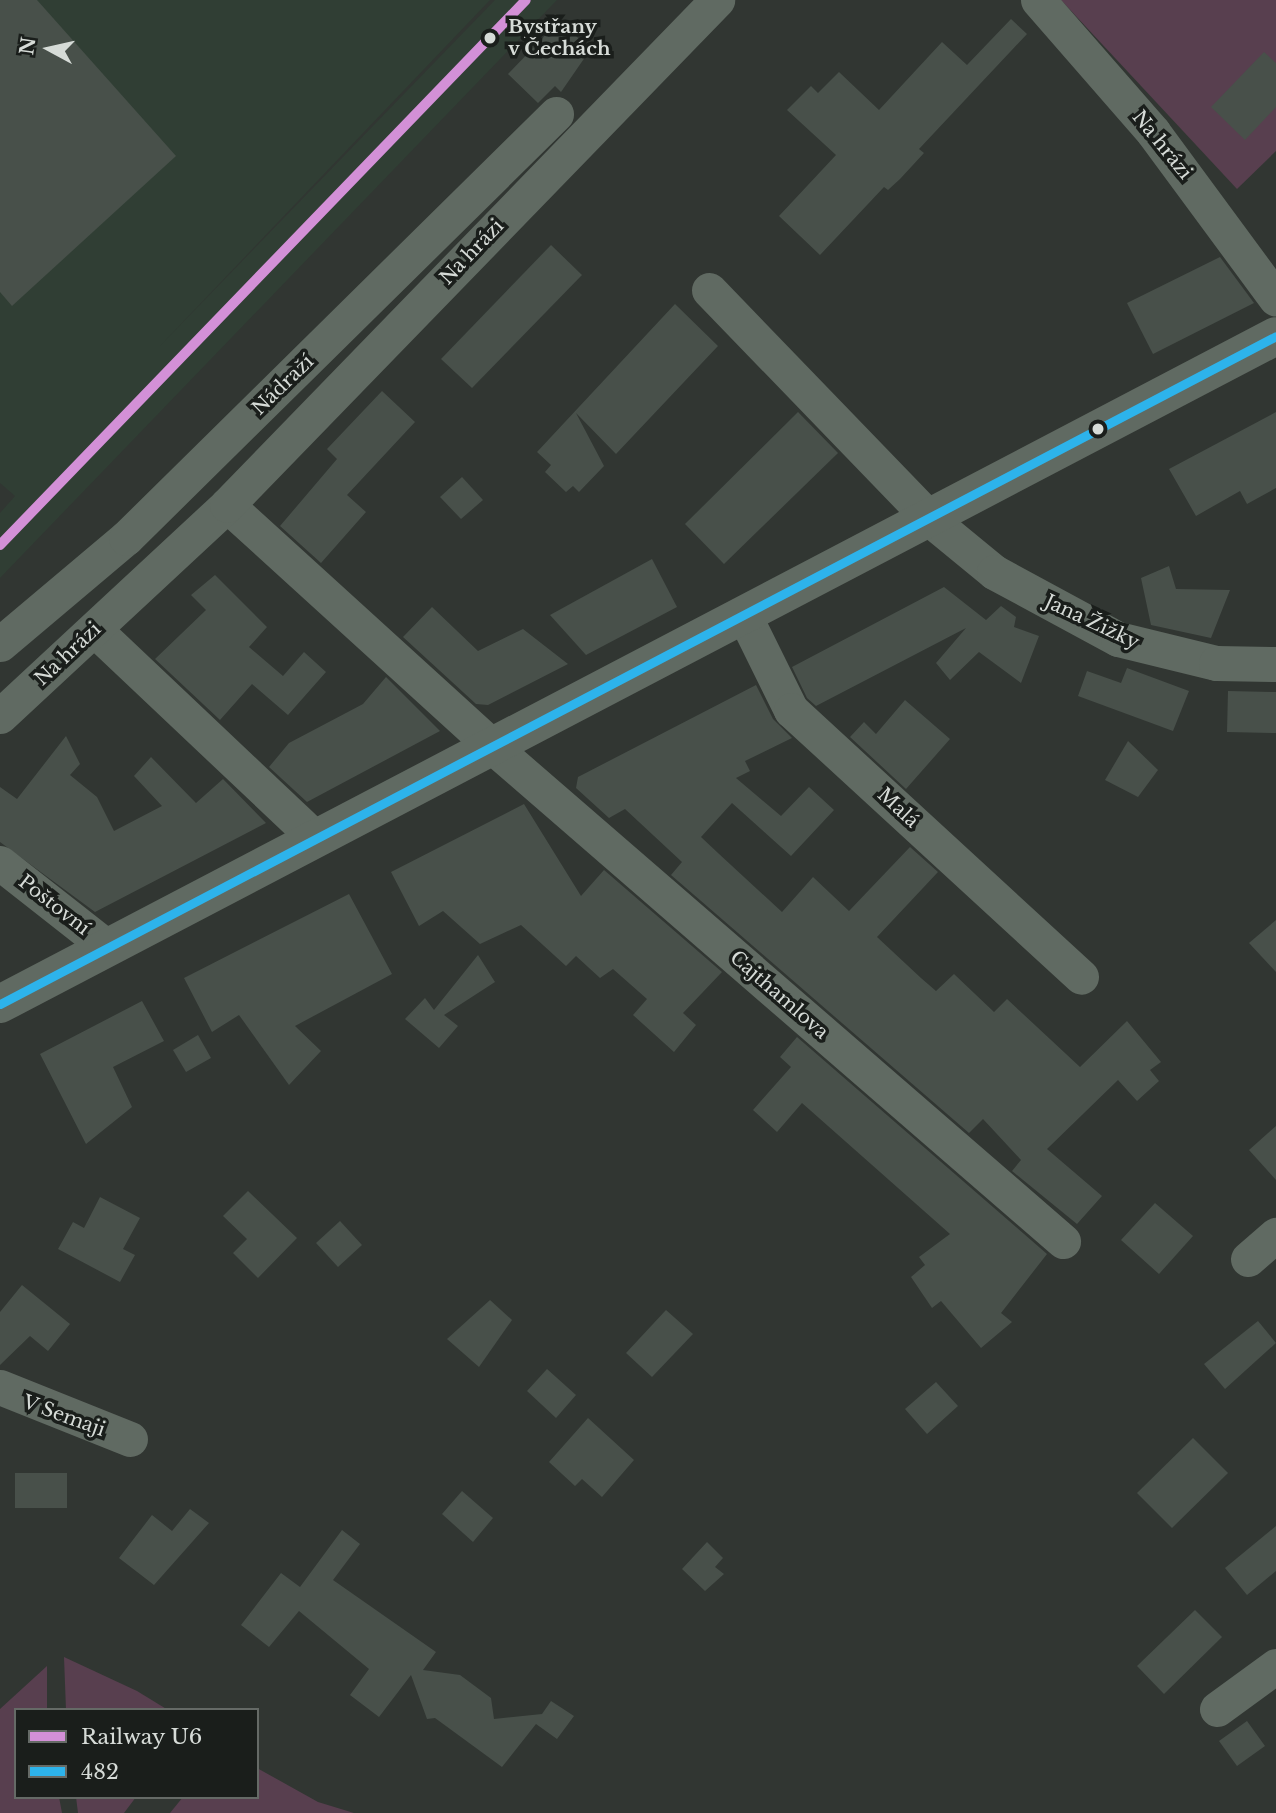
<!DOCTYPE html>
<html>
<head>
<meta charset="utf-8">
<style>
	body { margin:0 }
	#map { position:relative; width:1276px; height:1813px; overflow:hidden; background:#313632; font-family:"Libre Baskerville",serif }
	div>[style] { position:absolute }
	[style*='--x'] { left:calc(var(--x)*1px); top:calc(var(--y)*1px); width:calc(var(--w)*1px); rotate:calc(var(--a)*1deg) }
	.built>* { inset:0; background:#303e34 }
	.green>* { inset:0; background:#583f4f }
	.building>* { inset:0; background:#48504a }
	.minor>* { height:35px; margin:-17.5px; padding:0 17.5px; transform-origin:17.5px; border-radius:17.5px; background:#606a62 }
	.tertiary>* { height:38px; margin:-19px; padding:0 19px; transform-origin:19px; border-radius:19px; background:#606a62 }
	.bus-1>* { height:9px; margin:-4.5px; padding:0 4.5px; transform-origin:4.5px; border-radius:4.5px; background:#2db3eb }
	.rail-1>* { height:10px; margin:-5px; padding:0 5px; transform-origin:5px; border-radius:5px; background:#d390d7 }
	.dots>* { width:19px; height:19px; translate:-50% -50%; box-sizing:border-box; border:4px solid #1a1e1b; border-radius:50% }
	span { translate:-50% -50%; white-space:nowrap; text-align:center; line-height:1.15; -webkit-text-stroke:7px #1a1e1b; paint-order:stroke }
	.stop-label { font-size:19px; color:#d6dbd7; font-weight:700 }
	.left { translate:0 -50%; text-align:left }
	.street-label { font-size:19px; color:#d6dbd7 }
	.legend { position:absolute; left:14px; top:1708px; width:245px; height:91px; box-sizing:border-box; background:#1a1e1b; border:2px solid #656a66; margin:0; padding:9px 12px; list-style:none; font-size:21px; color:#d6dbd7 }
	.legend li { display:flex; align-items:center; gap:14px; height:35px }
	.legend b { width:35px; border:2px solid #656a66 }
	.north { position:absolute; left:14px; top:14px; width:70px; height:70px; -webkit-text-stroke:5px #1a1e1b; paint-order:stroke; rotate:278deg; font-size:19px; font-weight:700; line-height:28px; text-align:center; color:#d6dbd7 }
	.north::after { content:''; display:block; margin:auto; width:24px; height:32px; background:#d6dbd7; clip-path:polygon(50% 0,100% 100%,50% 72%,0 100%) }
</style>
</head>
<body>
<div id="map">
	<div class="built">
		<i style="clip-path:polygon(0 0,490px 0,158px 348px,495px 0,557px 0,0 578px,0 513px,15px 496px,0 483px)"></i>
	</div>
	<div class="green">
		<i style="clip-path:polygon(1061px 0,1276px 0,1276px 151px,1237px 189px)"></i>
		<i style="clip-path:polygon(64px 1657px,137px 1691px,168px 1710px,66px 1710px)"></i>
		<i style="clip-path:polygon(47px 1666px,47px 1710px,16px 1710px,16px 1797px,59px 1797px,62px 1813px,0 1813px,0 1709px)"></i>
		<i style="clip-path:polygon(257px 1768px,318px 1802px,354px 1813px,170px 1813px,183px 1797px,257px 1797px)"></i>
		<i style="clip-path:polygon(76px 1797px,136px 1797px,124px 1813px,78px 1813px)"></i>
	</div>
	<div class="building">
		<i style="clip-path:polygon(0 0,37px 0,176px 156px,12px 306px,0 292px)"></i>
		<i style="clip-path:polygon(1011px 19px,1027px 34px,919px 149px,924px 153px,900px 179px,888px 190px,884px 187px,820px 255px,779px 216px,836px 155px,787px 110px,811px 86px,818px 93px,839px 72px,879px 110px,942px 42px,967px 65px)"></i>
		<i style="clip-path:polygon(560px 20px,590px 50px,561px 92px,555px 86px,538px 103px,508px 74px)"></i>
		<i style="clip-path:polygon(1264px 52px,1276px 63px,1276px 107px,1245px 140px,1211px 107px)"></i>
		<i style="clip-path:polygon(551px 245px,582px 275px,472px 388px,441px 359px)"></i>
		<i style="clip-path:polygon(1220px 257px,1254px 303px,1153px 354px,1127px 303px)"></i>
		<i style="clip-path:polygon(675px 304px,718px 346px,616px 454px,576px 413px,604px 466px,579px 492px,573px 486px,566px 492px,545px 472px,551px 465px,537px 452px)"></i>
		<i style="clip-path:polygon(382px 391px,415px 422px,347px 495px,366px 512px,321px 563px,280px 526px,337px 459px,327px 449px)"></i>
		<i style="clip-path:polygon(798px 412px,838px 453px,724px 564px,685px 524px)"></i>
		<i style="clip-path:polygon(1276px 412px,1276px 488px,1247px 504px,1240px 491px,1196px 516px,1169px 469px)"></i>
		<i style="clip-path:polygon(462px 477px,483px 500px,461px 519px,440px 497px)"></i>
		<i style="clip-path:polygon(652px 559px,677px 607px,586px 655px,550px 615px)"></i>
		<i style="clip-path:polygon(1169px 566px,1176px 589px,1230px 590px,1211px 638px,1151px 625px,1141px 578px)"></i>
		<i style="clip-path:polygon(215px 575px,267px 627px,249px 647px,283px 676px,304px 652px,326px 672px,288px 715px,252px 684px,220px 720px,155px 659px,206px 610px,191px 595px)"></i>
		<i style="clip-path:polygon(944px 587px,986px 620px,1001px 606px,1016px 617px,1014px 627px,1039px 636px,1021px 683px,979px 652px,950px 680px,936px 663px,966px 628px,816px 706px,807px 698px,792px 667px)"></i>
		<i style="clip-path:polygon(432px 607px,478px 651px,523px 629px,568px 664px,488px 705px,476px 704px,403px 637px)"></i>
		<i style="clip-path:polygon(1127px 668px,1189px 691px,1173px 731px,1078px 696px,1087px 671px,1121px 683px)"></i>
		<i style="clip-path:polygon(386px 677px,440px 731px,307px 802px,269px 767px,289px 743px,363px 704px)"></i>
		<i style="clip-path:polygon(756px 685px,773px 719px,792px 738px,745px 761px,750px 771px,736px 778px,781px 816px,809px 787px,834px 810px,791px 856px,732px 803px,701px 837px,718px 853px,782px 912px,813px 877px,849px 911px,910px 847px,938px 872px,877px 937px,921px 978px,936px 991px,954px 974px,994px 1012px,1007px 999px,1080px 1067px,1127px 1021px,1161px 1062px,1150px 1070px,1159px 1081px,1137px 1101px,1118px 1080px,1047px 1149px,1102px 1196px,1077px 1224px,1012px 1171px,1021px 1160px,983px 1119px,969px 1133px,671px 875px,682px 862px,625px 809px,609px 818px,576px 788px,578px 777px)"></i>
		<i style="clip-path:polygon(1228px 691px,1276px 692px,1276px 733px,1227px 732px)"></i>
		<i style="clip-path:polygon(905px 700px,950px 739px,906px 789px,850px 737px,864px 722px,876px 734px)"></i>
		<i style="clip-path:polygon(66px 736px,80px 764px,70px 775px,97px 797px,114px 831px,162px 806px,134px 776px,151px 757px,196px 803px,223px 779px,266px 823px,95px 912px,0 842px,0 787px,17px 799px)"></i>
		<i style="clip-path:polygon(1128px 741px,1158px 770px,1138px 797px,1105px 780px)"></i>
		<i style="clip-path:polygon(524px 804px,581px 896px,604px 870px,722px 972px,683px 1013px,696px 1025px,674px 1052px,633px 1015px,647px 999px,613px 969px,600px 978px,576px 956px,566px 966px,521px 925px,480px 944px,443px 911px,419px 926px,391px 872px)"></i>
		<i style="clip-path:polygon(349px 894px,392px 974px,295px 1026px,321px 1051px,289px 1085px,239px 1015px,212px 1032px,184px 978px)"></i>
		<i style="clip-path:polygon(1276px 920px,1276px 972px,1249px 943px)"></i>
		<i style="clip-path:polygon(478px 955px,495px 982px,444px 1015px,458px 1026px,439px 1048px,405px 1019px,425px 998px,434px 1010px)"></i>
		<i style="clip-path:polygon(142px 1001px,164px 1041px,113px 1067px,132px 1107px,86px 1144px,40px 1054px)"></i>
		<i style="clip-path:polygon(198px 1035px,211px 1058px,186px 1072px,173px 1050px)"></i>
		<i style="clip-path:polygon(797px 1037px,1047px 1254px,1001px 1313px,1012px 1322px,981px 1348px,941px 1301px,932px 1308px,911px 1277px,925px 1265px,919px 1257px,950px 1234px,802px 1103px,777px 1132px,753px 1110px,791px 1067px,780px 1057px)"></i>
		<i style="clip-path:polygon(1276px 1126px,1276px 1180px,1249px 1150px)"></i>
		<i style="clip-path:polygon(248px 1191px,297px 1238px,258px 1278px,233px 1253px,247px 1239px,223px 1216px)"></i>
		<i style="clip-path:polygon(100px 1197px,140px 1218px,123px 1249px,135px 1255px,120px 1282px,58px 1249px,73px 1222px,84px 1228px)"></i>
		<i style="clip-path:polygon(1155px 1203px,1193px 1236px,1159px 1274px,1121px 1240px)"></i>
		<i style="clip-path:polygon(340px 1221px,362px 1245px,338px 1267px,316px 1243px)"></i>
		<i style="clip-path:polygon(22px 1285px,70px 1324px,48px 1351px,30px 1336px,0 1365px,0 1312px)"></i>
		<i style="clip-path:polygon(490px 1300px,512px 1320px,479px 1367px,447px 1339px)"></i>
		<i style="clip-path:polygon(666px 1310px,693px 1334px,652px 1377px,626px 1353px)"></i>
		<i style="clip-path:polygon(1258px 1321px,1276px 1343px,1225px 1389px,1204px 1364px)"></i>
		<i style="clip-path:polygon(547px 1369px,576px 1395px,556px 1418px,527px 1391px)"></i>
		<i style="clip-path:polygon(936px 1382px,958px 1406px,927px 1434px,905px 1409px)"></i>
		<i style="clip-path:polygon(588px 1418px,634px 1460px,602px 1497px,582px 1479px,575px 1486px,549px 1462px)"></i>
		<i style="clip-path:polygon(1193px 1438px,1228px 1473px,1172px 1528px,1137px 1493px)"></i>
		<i style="clip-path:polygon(15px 1473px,67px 1473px,67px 1508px,15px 1508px)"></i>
		<i style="clip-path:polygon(462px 1491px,493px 1518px,473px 1542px,442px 1514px)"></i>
		<i style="clip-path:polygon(190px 1509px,209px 1523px,154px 1585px,119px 1558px,152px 1515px,172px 1531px)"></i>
		<i style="clip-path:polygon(1276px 1526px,1276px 1571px,1247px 1595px,1225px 1568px)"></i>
		<i style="clip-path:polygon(342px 1530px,360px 1544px,333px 1580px,436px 1652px,423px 1670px,460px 1675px,491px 1698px,494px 1719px,542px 1714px,551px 1701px,574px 1716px,557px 1739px,536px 1724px,502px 1767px,435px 1718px,427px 1719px,411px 1675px,379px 1717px,350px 1695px,369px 1669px,299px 1611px,269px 1647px,241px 1625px,281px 1573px,300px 1587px)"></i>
		<i style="clip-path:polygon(707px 1542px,723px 1558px,715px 1567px,724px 1574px,705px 1591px,682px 1569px)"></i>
		<i style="clip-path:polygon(1195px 1610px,1222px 1637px,1164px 1694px,1137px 1666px)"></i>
		<i style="clip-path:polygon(1247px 1721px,1265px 1746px,1237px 1766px,1219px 1741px)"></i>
	</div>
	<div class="minor">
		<i style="--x:1038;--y:0;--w:175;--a:48.9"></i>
		<i style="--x:1153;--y:132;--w:207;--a:53.6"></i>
		<i style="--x:709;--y:290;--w:321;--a:46"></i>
		<i style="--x:932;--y:521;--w:80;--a:39.4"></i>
		<i style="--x:994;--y:572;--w:141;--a:28.4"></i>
		<i style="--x:1118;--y:639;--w:101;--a:13.8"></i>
		<i style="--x:1216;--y:663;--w:60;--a:1"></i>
		<i style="--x:227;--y:505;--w:361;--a:42.3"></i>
		<i style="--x:494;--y:748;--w:753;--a:40.91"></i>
		<i style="--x:745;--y:617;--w:104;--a:63.7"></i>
		<i style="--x:791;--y:710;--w:394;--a:42.6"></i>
		<i style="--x:95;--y:630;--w:301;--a:43.4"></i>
		<i style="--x:0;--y:644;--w:165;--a:-40.1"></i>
		<i style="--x:126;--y:538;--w:604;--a:-44.6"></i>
		<i style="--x:0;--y:716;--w:310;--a:-42.9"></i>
		<i style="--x:227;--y:505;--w:704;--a:-45.86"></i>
		<i style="--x:0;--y:863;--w:136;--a:38.1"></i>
		<i style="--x:1248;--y:1259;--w:37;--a:-41"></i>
		<i style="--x:0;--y:1387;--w:140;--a:21.8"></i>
		<i style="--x:1217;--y:1709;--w:73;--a:-36.1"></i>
	</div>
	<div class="tertiary">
		<i style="--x:0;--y:1004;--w:1440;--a:-27.63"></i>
	</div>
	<div class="bus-1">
		<i style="--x:0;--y:1004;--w:1440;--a:-27.63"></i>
	</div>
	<div class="rail-1">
		<i style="--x:0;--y:545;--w:757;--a:-46.02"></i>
	</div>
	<div class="dots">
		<i style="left:490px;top:38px;background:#d6dbd7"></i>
		<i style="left:1098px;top:429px;background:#d6dbd7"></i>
	</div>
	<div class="stop-label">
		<span class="left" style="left:508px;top:38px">Bystřany<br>v Čechách</span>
	</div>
	<div class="street-label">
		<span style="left:1162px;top:145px;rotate:51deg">Na hrázi</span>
		<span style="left:472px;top:252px;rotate:-46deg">Na hrázi</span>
		<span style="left:283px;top:385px;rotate:-44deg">Nádraží</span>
		<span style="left:1092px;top:622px;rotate:25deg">Jana Žižky</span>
		<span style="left:68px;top:654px;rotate:-43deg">Na hrázi</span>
		<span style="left:898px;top:808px;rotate:43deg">Malá</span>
		<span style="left:54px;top:905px;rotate:38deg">Poštovní</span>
		<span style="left:779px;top:995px;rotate:41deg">Cajthamlova</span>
		<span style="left:64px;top:1416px;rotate:20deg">V Semaji</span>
	</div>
	<ul class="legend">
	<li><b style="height:9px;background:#d390d7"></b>Railway U6</li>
	<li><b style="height:9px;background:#2db3eb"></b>482</li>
	</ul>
	<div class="north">N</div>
</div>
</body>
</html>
